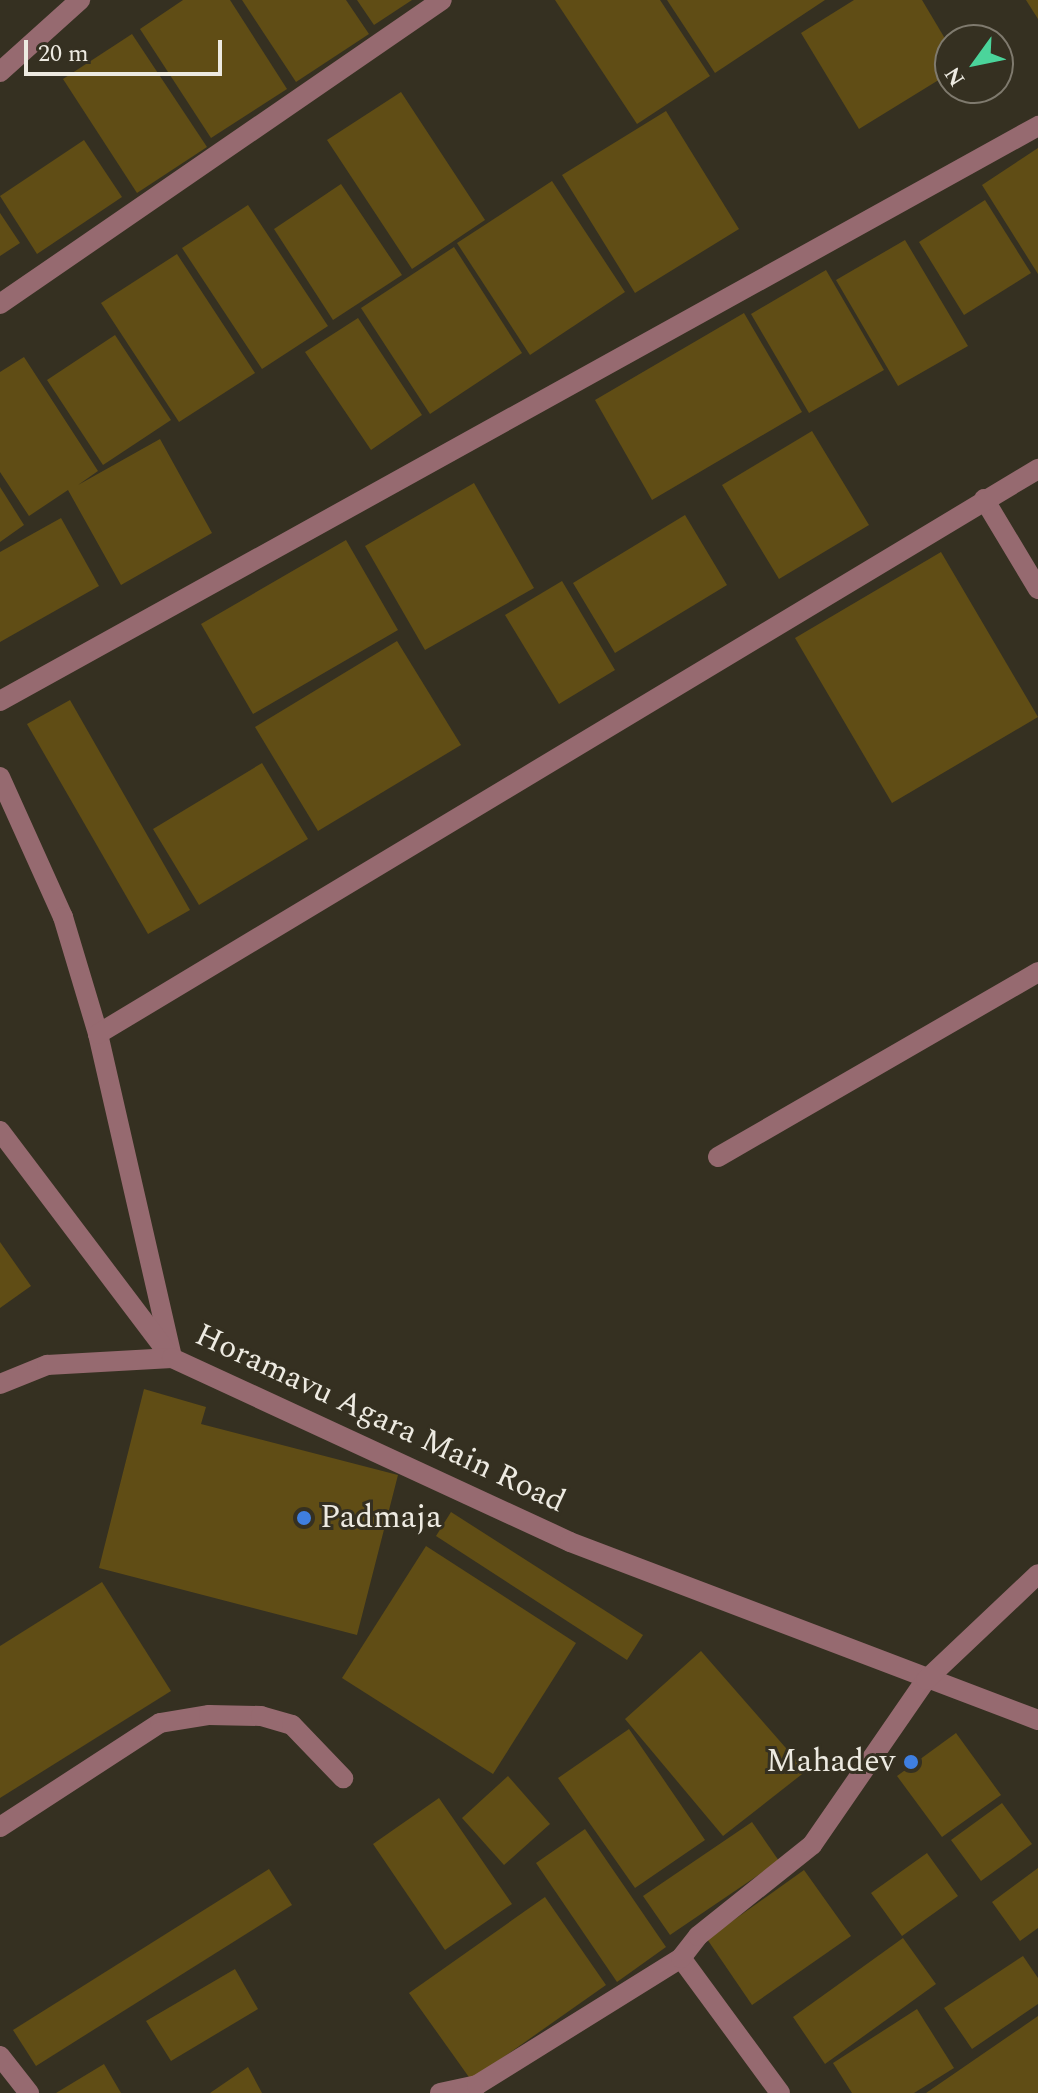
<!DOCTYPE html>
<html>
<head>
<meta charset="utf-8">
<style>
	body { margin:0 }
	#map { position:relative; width:1038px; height:2093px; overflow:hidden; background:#353021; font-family:Spectral,serif }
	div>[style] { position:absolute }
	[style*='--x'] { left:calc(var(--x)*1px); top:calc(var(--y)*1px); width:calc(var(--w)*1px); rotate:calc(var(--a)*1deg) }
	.building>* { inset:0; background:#604d15 }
	.minor>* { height:20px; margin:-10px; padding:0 10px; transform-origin:10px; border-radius:10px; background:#966a70 }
	.dots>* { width:22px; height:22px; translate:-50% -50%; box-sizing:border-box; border:4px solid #353021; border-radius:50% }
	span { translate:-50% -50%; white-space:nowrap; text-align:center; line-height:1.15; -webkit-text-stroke:6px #353021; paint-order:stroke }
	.street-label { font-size:32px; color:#edeae1 }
	.poi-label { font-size:32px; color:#edeae1 }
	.left { translate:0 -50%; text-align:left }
	.right { translate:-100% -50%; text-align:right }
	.north { position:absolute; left:934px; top:24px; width:80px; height:80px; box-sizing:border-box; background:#353021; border:2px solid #7f7a6e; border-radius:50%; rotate:237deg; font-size:22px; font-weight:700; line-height:32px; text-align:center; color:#edeae1 }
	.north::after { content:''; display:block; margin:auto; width:28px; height:36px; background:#4bd49b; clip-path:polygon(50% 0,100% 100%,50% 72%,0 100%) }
	.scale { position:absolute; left:24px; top:40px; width:198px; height:36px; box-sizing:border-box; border:4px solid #edeae1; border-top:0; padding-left:10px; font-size:24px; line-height:28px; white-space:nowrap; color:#edeae1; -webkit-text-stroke:6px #353021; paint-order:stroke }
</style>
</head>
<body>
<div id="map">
	<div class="building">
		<i style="clip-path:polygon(183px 0,230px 0,287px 89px,211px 138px,140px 29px)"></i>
		<i style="clip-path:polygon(242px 0,346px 0,369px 34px,296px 82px)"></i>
		<i style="clip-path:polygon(357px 0,412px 0,374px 25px)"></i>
		<i style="clip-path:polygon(555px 0,660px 0,710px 76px,637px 124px)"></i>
		<i style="clip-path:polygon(667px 0,825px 0,715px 73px)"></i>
		<i style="clip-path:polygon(854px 0,922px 0,950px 47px,950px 73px,859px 129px,801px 33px)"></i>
		<i style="clip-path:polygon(1026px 0,1038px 0,1038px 19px)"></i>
		<i style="clip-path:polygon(132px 34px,207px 147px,137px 193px,63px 79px)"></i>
		<i style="clip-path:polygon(401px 92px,485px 220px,412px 269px,327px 140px)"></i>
		<i style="clip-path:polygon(666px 111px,739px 229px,635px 293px,562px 175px)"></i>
		<i style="clip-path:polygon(84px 140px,122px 197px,37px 254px,0 196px)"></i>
		<i style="clip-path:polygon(1038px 148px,1038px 274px,982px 185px)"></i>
		<i style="clip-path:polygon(552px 181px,625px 292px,530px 355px,457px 243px)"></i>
		<i style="clip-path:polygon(341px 184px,402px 275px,333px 320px,274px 229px)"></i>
		<i style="clip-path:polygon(985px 200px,1031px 273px,964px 315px,919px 242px)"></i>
		<i style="clip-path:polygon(248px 205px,328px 326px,262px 369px,182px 248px)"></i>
		<i style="clip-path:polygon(0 213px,20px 243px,0 256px)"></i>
		<i style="clip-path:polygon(905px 240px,968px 346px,898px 386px,836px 280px)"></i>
		<i style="clip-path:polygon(454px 247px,522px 353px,430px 414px,361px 308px)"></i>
		<i style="clip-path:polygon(177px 254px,255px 373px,179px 422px,101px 303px)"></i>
		<i style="clip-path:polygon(826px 270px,884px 370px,809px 413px,751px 314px)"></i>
		<i style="clip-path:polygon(744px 313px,802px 412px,652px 500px,595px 400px)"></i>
		<i style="clip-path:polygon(358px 318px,422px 415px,371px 450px,305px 352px)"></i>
		<i style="clip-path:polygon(115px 335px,171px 420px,103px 465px,47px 380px)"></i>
		<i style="clip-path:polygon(24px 357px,98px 471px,78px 485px,160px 439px,212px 533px,121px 585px,68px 490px,29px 516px,0 472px,0 372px)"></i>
		<i style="clip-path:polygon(812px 431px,869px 525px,779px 579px,722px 485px)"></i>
		<i style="clip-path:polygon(474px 483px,534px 588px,425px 650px,365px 546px)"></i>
		<i style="clip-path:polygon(0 487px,24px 525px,0 542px)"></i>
		<i style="clip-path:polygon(685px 515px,727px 585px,615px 653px,573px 583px)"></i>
		<i style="clip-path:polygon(61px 518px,99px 586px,0 642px,0 552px)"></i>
		<i style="clip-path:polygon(346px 540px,398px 630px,253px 714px,201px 624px)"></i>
		<i style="clip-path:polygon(941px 552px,1038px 717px,892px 803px,795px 638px)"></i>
		<i style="clip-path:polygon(562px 581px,615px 670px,559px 704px,505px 615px)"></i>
		<i style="clip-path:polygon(397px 641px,461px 745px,318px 831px,255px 727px)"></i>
		<i style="clip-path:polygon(70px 700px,190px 910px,148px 934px,27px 724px)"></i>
		<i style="clip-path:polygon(262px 763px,308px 839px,199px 905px,153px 829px)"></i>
		<i style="clip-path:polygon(0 1242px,31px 1286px,0 1308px)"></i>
		<i style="clip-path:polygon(144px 1389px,206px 1407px,201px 1424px,398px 1475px,357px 1635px,99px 1568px)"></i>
		<i style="clip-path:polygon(451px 1512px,643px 1635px,627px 1660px,436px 1536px)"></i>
		<i style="clip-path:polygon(426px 1546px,576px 1643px,493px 1774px,342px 1678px)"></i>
		<i style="clip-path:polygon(102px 1582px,171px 1691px,0 1798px,0 1646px)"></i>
		<i style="clip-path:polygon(701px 1651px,806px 1771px,723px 1836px,625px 1719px)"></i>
		<i style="clip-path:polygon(629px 1729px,705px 1840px,635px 1888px,558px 1778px)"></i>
		<i style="clip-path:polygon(956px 1733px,1001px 1795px,942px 1837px,897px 1776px)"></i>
		<i style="clip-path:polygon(508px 1776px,550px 1824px,504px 1865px,462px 1818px)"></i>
		<i style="clip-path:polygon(439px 1798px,512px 1904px,445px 1950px,373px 1844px)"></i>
		<i style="clip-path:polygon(1002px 1803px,1032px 1844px,981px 1881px,951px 1840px)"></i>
		<i style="clip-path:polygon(752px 1822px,779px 1861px,670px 1935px,643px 1896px)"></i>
		<i style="clip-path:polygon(585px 1829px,666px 1947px,617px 1982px,536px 1863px)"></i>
		<i style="clip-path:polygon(927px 1853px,958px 1896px,902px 1936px,871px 1893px)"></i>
		<i style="clip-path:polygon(1038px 1868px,1038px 1928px,1020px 1941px,992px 1902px)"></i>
		<i style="clip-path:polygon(269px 1869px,292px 1905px,36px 2066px,13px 2030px)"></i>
		<i style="clip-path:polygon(804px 1870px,851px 1936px,752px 2005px,707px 1939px)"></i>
		<i style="clip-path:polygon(545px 1897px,606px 1985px,471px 2080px,409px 1993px)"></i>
		<i style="clip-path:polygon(903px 1938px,936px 1984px,825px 2064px,793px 2017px)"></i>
		<i style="clip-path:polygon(1023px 1956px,1038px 1978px,1038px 2004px,972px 2049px,944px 2008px)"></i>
		<i style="clip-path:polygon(235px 1969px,258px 2009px,171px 2061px,146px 2021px)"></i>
		<i style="clip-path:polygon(917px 2009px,954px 2068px,914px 2093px,852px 2093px,833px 2063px)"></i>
		<i style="clip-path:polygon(1038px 2016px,1038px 2093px,926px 2093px)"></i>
		<i style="clip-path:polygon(104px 2064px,121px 2093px,56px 2093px)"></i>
		<i style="clip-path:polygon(248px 2067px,262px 2093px,210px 2093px)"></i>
	</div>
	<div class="minor">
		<i style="--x:0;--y:72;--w:108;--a:-42"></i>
		<i style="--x:0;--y:304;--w:536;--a:-34.52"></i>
		<i style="--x:984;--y:499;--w:105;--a:59"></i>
		<i style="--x:0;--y:701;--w:1187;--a:-28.98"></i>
		<i style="--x:0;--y:777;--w:154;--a:65.8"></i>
		<i style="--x:63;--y:917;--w:122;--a:73.3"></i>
		<i style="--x:98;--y:1034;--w:332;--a:77.1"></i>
		<i style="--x:98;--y:1034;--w:1097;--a:-31.01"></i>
		<i style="--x:0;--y:1131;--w:277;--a:52.9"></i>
		<i style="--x:718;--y:1157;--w:370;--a:-30"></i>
		<i style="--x:0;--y:1384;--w:51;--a:-22"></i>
		<i style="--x:47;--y:1365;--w:125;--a:-3.2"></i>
		<i style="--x:172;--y:1358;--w:438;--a:24.8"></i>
		<i style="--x:570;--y:1542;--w:501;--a:20.82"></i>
		<i style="--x:0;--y:1827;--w:191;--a:-33"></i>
		<i style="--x:160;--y:1723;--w:50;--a:-9.3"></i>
		<i style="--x:209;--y:1715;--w:52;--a:1.1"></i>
		<i style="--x:261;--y:1716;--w:32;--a:16"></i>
		<i style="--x:292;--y:1725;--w:74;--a:46.1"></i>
		<i style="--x:681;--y:1958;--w:167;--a:53.7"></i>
		<i style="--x:0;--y:2056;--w:47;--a:51.9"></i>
		<i style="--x:440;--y:2093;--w:38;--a:-12"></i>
		<i style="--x:477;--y:2085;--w:240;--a:-31.9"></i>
		<i style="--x:681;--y:1958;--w:28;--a:-52"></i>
		<i style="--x:698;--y:1936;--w:146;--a:-38.6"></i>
		<i style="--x:812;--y:1845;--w:201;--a:-55.4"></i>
		<i style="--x:926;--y:1680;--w:154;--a:-43.4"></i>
	</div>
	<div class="dots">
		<i style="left:304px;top:1518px;background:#3f7fe0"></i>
		<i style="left:911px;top:1762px;background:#3f7fe0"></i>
	</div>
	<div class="street-label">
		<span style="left:380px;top:1419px;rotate:25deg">Horamavu Agara Main Road</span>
	</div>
	<div class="poi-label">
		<span class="left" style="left:320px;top:1518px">Padmaja</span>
		<span class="right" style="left:895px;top:1762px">Mahadev</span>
	</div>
	<div class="north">N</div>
	<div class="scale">20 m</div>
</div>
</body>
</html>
